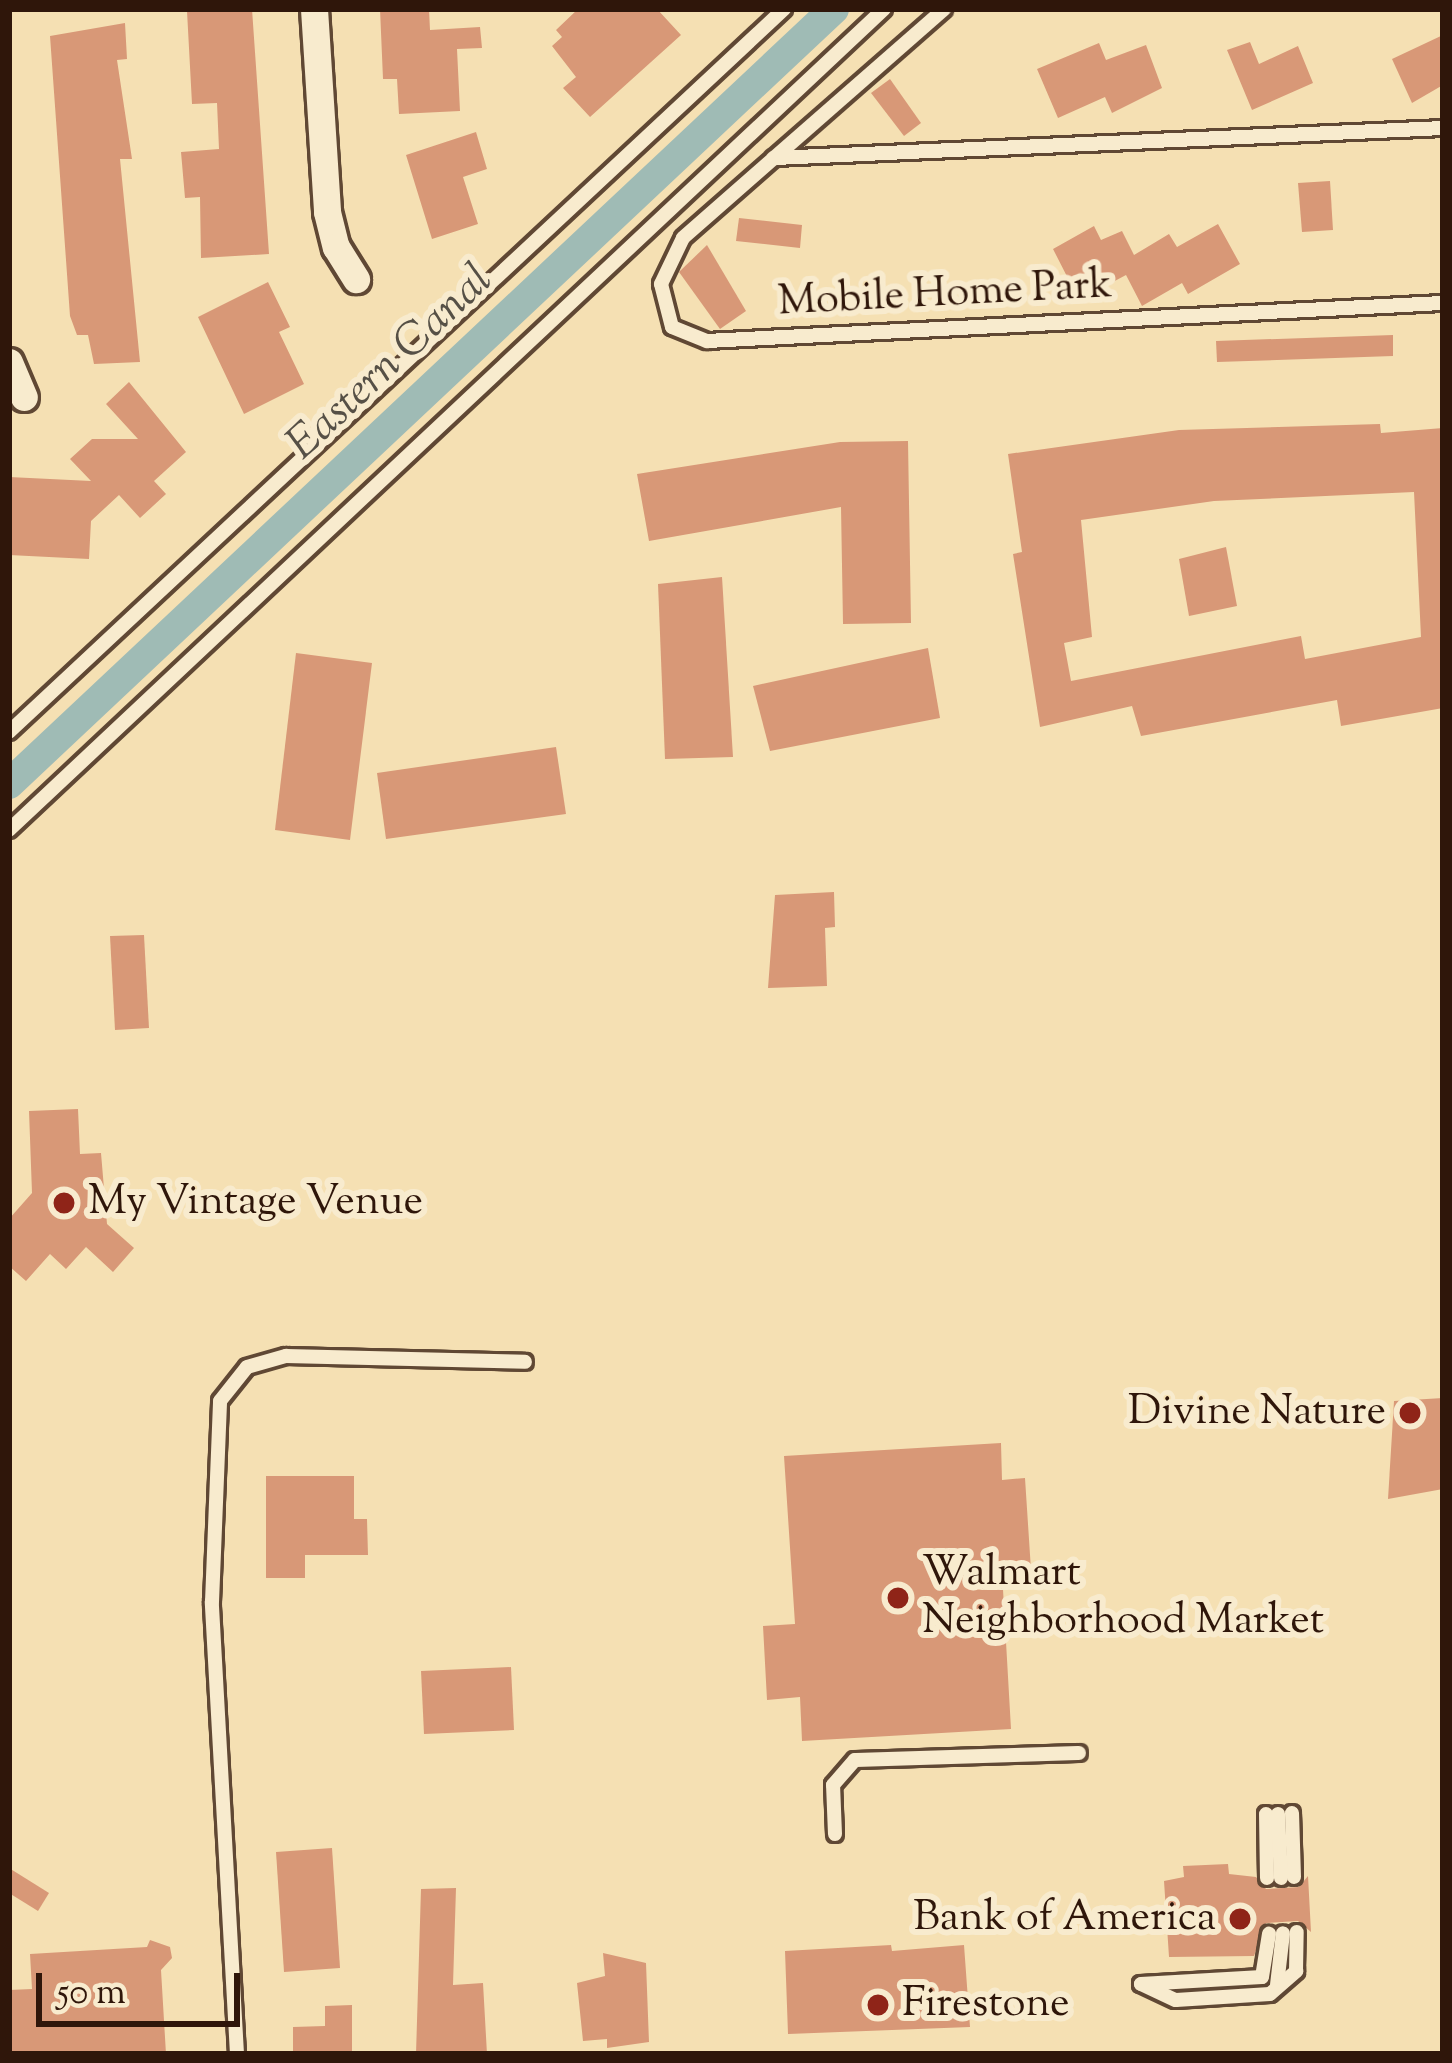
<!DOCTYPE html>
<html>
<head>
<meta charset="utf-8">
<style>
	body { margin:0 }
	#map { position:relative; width:1452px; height:2063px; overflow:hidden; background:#f5e0b3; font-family:"Sorts Mill Goudy",serif }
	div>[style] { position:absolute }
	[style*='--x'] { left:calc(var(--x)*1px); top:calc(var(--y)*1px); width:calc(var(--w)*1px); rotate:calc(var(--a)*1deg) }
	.canal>* { height:30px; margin:-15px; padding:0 15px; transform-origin:15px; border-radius:15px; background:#9fbbb5 }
	.building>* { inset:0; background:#d89877 }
	.roads { filter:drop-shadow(3px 0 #604834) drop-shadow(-3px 0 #604834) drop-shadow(0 3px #604834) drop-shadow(0 -3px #604834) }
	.lane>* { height:14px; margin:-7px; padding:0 7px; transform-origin:7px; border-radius:7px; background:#f8ebce }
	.street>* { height:27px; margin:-13.5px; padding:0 13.5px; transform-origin:13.5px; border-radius:13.5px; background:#f8ebce }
	.dots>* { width:33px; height:33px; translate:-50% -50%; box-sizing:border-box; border:6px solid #f8ebce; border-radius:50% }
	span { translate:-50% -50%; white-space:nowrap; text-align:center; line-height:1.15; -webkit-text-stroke:12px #f8ebce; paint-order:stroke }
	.street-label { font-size:42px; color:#2f160a }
	.poi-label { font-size:42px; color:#2f160a }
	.left { translate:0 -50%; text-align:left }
	.right { translate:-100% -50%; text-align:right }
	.water-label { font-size:45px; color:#565046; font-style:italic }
	.frame { position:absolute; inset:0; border:12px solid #2f160a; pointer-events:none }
	.scale { position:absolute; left:36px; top:1973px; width:204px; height:54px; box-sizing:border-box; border:6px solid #2f160a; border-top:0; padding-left:15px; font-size:36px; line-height:42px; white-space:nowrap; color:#2f160a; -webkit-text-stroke:9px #f8ebce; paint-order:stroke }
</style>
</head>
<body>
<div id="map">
	<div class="canal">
		<i style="--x:9;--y:784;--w:1132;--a:-43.21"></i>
	</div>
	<div class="building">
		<i style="clip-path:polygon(252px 9px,269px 254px,201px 258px,200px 197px,185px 198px,181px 152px,219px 149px,217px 103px,192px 104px,187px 11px)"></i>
		<i style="clip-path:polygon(380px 9px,429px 9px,430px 30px,480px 27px,482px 48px,457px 49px,460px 111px,399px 114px,397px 79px,383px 79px)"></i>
		<i style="clip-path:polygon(578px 9px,657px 9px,681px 35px,590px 117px,563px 88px,576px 77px,552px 46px,562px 37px,556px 30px)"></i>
		<i style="clip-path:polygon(125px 23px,127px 59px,117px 60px,132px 159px,120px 159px,140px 362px,94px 364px,88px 335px,77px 335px,70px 316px,50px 36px)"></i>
		<i style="clip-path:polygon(1443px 35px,1443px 85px,1412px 103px,1392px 59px)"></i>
		<i style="clip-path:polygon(1250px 42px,1259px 64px,1298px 46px,1313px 83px,1252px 110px,1227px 50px)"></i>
		<i style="clip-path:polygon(1099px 43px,1106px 60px,1146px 45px,1162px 88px,1112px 113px,1105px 97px,1058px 118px,1037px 69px)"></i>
		<i style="clip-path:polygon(890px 79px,921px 123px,904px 136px,871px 93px)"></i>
		<i style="clip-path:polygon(476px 132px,487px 169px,463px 177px,478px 224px,432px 239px,406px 155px)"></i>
		<i style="clip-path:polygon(1330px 181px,1333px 230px,1302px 232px,1298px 183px)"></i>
		<i style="clip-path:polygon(739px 218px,802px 225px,800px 248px,736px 241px)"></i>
		<i style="clip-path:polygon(1218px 224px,1240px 264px,1188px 294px,1182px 283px,1142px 306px,1126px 275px,1079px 300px,1053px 249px,1094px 226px,1101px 240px,1122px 231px,1134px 255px,1169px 234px,1177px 247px)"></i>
		<i style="clip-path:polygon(707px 245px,746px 311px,720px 329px,679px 272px)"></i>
		<i style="clip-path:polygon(268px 282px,290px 327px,279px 332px,304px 384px,244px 414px,198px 317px)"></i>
		<i style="clip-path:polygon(1393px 335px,1393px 356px,1217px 362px,1216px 341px)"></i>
		<i style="clip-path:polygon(129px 382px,186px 452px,154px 481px,166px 494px,140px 518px,119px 495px,91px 521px,89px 559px,9px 555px,9px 477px,91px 481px,70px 459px,92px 439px,138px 439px,106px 404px)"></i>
		<i style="clip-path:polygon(evenodd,1380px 424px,1381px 433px,1443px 428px,1443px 708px,1341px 726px,1337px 700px,1141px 736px,1132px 706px,1040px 727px,1013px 554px,1022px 552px,1008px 454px,1179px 430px,1380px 424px,1414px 492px,1421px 637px,1305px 659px,1301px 636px,1071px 681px,1064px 643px,1092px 637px,1081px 520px,1214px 501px,1414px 492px)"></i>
		<i style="clip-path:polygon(908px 441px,911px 623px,843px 624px,841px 507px,649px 541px,637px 474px,840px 442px)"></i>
		<i style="clip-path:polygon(1226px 547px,1237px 606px,1189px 616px,1179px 559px)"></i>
		<i style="clip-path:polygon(722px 577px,733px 757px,665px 759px,658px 584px)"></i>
		<i style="clip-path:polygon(928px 648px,940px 718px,770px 751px,753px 686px)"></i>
		<i style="clip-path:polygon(296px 653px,372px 663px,350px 840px,275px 830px)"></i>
		<i style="clip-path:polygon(556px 747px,566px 814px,386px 839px,377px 773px)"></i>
		<i style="clip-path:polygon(834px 892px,835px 927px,825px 928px,827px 986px,768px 988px,775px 895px)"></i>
		<i style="clip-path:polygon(144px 935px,149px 1028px,115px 1030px,110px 936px)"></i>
		<i style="clip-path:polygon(78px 1109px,80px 1154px,101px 1153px,107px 1224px,134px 1248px,113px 1272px,86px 1247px,66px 1269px,50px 1254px,26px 1281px,9px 1266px,9px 1219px,32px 1193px,29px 1111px)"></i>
		<i style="clip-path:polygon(1443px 1398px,1443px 1489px,1388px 1499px,1394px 1401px)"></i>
		<i style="clip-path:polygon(1001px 1443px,1002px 1480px,1025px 1478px,1031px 1570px,1002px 1572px,1011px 1729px,802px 1741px,800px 1697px,767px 1700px,763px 1626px,795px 1624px,784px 1456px)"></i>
		<i style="clip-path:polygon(266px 1476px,354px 1476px,354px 1519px,367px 1519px,368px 1555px,305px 1555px,305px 1578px,266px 1578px)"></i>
		<i style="clip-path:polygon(511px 1667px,514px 1730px,424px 1734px,421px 1671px)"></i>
		<i style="clip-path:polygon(332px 1848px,340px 1968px,284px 1972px,276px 1852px)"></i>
		<i style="clip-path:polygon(1228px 1864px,1229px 1874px,1256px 1877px,1266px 1889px,1299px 1887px,1308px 1876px,1311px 1932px,1298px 1921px,1266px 1923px,1254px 1956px,1169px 1957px,1164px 1881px,1184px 1877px,1183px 1866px)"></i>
		<i style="clip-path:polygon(9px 1868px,49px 1893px,38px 1911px,9px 1893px)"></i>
		<i style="clip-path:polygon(456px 1888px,453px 1985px,483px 1983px,487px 2054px,416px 2054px,421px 1889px)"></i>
		<i style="clip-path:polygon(150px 1940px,170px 1947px,172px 1958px,161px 1970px,166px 2054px,9px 2054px,9px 1990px,32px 1989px,30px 1954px,147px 1947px)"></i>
		<i style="clip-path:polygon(891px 1945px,892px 1951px,964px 1945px,970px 2027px,788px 2034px,785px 1951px)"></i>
		<i style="clip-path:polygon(603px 1953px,646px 1963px,649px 2042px,607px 2048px,607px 2039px,583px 2041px,577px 1983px,605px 1976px)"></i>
		<i style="clip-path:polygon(352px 2005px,352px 2054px,293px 2054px,293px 2027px,325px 2026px,325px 2006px)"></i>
	</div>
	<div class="roads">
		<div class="lane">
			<i style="--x:1443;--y:128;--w:670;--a:177.43"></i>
			<i style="--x:774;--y:158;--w:121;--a:138.7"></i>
			<i style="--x:683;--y:238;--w:51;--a:115.6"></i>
			<i style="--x:661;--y:284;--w:44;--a:75.7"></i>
			<i style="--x:672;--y:327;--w:38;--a:22"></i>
			<i style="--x:707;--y:341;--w:737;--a:-2.96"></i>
			<i style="--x:774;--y:158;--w:226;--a:-41.2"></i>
			<i style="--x:9;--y:732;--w:1060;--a:-43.01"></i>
			<i style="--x:9;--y:830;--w:1200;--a:-43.18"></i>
			<i style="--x:1292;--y:1813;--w:64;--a:88.2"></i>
			<i style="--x:1266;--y:1814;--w:64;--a:89.1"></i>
			<i style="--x:1278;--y:1814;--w:64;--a:87.3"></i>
			<i style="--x:835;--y:1834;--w:49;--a:-92.3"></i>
			<i style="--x:833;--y:1785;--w:33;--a:-49"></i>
			<i style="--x:855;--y:1760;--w:224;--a:-1.8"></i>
			<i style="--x:1141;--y:1984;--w:38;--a:25"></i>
			<i style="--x:1176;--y:2000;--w:94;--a:-3.7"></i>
			<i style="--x:1270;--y:1994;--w:35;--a:-41"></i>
			<i style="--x:1296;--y:1971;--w:39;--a:-89"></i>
			<i style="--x:1141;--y:1984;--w:121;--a:-3.3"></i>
			<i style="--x:1262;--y:1977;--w:44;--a:-80.8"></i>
			<i style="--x:1277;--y:1985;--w:52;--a:-83.4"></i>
			<i style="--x:237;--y:2054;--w:453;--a:-93.2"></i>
			<i style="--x:212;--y:1602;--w:201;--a:-87.7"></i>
			<i style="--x:220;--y:1401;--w:43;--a:-51.5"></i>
			<i style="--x:247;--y:1367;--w:41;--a:-15.8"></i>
			<i style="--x:286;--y:1356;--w:239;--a:1.4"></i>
		</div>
		<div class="street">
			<i style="--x:314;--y:9;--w:203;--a:86.3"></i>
			<i style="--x:327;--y:212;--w:36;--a:76"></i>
			<i style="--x:336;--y:247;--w:38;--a:58"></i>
			<i style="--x:9;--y:362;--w:38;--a:67"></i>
		</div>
	</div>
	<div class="dots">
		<i style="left:64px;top:1203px;background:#8f2418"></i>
		<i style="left:1410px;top:1413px;background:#8f2418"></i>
		<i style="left:898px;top:1598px;background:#8f2418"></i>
		<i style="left:1240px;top:1919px;background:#8f2418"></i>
		<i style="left:878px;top:2005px;background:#8f2418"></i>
	</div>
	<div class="street-label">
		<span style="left:945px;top:295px;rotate:-3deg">Mobile Home Park</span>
	</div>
	<div class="poi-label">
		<span class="left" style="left:88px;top:1203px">My Vintage Venue</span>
		<span class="right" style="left:1386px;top:1413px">Divine Nature</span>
		<span class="left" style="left:922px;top:1598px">Walmart<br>Neighborhood Market</span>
		<span class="right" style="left:1216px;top:1919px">Bank of America</span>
		<span class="left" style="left:902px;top:2005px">Firestone</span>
	</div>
	<div class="water-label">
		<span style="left:391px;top:364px;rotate:-43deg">Eastern Canal</span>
	</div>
	<div class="frame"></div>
	<div class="scale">50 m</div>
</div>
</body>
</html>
